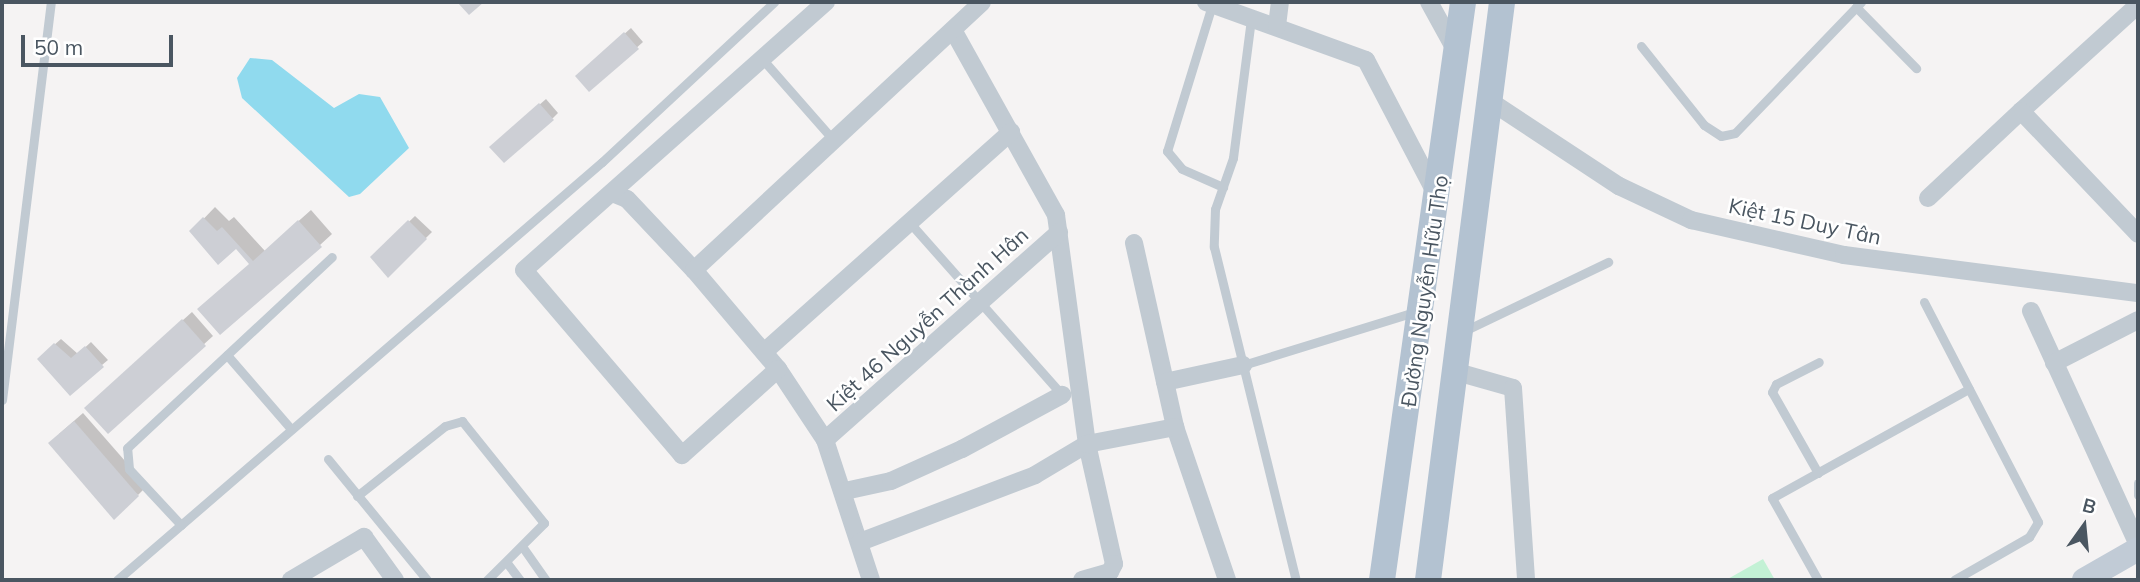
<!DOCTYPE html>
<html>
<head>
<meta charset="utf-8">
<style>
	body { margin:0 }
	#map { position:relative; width:2140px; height:582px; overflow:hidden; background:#f5f3f3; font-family:Mulish,sans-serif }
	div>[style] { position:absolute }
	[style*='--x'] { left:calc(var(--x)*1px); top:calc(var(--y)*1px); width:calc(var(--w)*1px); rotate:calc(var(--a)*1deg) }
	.green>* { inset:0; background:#c3f1d5 }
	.water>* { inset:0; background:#90daee }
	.shadow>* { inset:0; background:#0003 }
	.building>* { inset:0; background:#cdcfd5 }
	.service>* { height:9px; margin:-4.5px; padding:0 4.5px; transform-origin:4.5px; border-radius:4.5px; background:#c1cad2 }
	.minor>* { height:18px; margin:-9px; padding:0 9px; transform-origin:9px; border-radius:9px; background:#c1cad2 }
	.secondary>* { height:24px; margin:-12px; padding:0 12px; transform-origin:12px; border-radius:12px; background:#c1cbd6 }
	.primary>* { height:26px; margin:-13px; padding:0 13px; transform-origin:13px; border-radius:13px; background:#b3c2d1 }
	span { translate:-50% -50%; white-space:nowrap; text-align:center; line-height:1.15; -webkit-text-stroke:5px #fff; paint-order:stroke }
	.street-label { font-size:21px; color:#4a5661 }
	.frame { position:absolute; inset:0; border:4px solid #4a5661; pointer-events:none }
	.north { position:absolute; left:2049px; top:491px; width:70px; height:70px; -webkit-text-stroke:5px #fff; paint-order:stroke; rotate:15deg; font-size:19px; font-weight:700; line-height:28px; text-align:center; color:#4a5661 }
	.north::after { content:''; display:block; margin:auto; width:24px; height:32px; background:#4a5661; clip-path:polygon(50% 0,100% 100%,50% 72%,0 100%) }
	.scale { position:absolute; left:21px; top:35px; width:152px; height:32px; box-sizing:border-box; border:4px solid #4a5661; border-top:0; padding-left:9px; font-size:21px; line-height:24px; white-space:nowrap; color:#4a5661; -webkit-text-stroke:5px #fff; paint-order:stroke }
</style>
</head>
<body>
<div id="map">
	<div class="green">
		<i style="clip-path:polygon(1763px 559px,1775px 580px,1726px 580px)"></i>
	</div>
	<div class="water">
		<i style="clip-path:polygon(250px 58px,272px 60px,334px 108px,359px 94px,380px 97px,409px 148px,360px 194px,349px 197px,242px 98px,237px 78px)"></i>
	</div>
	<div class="shadow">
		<i style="clip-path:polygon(631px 28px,643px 42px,589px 90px,583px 71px)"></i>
		<i style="clip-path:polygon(546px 99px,558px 113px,553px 118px,497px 142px)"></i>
		<i style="clip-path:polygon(215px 207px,229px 221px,234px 217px,265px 251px,311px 210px,332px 234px,320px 245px,250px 263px,236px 247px,192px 231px)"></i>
		<i style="clip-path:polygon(415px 216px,432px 232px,388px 275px,372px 257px)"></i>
		<i style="clip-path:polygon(192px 312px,213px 336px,108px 431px,95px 399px)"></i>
		<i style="clip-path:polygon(61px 339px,78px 354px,91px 342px,108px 360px,102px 365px,45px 353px)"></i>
		<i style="clip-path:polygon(83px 413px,147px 486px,138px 495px,59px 434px)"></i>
	</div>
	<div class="building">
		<i style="clip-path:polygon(457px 2px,484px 2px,469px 15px)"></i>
		<i style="clip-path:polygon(624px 32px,639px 49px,589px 92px,575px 76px)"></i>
		<i style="clip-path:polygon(539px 103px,554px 120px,504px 163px,489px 147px)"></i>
		<i style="clip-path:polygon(203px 217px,217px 231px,222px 227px,253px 261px,298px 220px,322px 247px,220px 335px,197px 309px,249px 264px,236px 249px,218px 265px,189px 231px)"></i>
		<i style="clip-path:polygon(408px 220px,427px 239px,388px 278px,370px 257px)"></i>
		<i style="clip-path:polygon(182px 319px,206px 346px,108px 434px,84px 408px)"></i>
		<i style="clip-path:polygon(54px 343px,71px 358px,85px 346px,104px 367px,70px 396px,37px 359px)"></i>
		<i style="clip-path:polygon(74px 421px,139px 496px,114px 520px,48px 443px)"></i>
	</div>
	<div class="service">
		<i style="--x:1212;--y:5;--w:153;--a:107.1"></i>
		<i style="--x:1167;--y:151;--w:23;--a:50"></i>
		<i style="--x:1182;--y:169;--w:45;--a:23.7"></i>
		<i style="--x:1856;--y:7;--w:86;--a:45.5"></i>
		<i style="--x:1251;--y:19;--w:140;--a:97.4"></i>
		<i style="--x:1233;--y:158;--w:54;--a:109.4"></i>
		<i style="--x:1215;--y:209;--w:38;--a:92"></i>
		<i style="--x:1214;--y:247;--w:343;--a:76.2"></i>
		<i style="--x:1641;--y:46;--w:101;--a:51.4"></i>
		<i style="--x:1704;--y:125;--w:20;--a:33"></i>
		<i style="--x:1721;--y:136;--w:14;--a:-12"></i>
		<i style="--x:1735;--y:133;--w:182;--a:-46.1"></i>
		<i style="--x:764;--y:61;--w:100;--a:48.7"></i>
		<i style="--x:910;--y:223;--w:230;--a:48.5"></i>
		<i style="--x:1924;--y:302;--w:248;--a:62.6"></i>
		<i style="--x:2038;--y:522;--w:17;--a:121"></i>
		<i style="--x:2029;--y:537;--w:86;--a:150.2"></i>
		<i style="--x:1464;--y:331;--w:160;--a:-25.6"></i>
		<i style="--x:227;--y:355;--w:98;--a:49.1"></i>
		<i style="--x:1243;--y:365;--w:182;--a:-17.2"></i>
		<i style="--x:2;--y:400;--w:401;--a:-83"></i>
		<i style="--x:328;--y:459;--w:156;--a:50.7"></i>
		<i style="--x:1818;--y:473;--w:93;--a:-119.6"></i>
		<i style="--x:1772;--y:392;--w:9;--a:-63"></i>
		<i style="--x:1776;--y:384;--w:48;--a:-27.1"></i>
		<i style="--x:2138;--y:483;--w:12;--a:90"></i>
		<i style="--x:357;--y:496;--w:112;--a:-38.5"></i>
		<i style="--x:445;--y:426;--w:18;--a:-16"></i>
		<i style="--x:462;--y:421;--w:131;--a:51.2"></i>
		<i style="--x:544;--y:523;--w:81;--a:135"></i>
		<i style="--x:181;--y:525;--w:76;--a:-132.9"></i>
		<i style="--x:129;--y:469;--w:21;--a:-95"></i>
		<i style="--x:127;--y:448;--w:280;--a:-43"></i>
		<i style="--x:524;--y:549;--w:38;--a:55"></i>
		<i style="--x:507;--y:563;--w:21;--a:53"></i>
		<i style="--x:117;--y:580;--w:640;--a:-40.76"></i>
		<i style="--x:602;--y:162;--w:235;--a:-42.9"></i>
		<i style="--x:1818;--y:580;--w:94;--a:-119.3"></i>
		<i style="--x:1772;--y:498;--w:225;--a:-29"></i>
	</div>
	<div class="minor">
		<i style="--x:1206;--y:2;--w:170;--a:19.9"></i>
		<i style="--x:1366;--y:60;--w:151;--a:62.4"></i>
		<i style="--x:1429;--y:2;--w:56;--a:61.1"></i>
		<i style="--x:2138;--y:5;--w:158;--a:137.8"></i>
		<i style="--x:2021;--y:111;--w:170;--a:46.4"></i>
		<i style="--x:1277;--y:26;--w:24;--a:-83"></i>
		<i style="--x:953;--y:30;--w:212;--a:60.9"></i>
		<i style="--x:1056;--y:215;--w:231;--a:82.3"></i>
		<i style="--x:1087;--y:444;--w:123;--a:77.3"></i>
		<i style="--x:1114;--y:564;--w:9;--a:117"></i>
		<i style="--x:1110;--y:572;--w:29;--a:164"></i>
		<i style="--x:1493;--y:103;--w:151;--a:33.4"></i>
		<i style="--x:1619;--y:186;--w:80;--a:25.3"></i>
		<i style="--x:1691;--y:220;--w:157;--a:12.9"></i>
		<i style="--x:1844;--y:255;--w:296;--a:7.4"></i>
		<i style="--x:612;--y:193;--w:16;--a:22"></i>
		<i style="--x:627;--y:199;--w:98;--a:46.7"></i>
		<i style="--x:694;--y:270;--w:130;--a:49.7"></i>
		<i style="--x:778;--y:369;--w:85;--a:56.5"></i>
		<i style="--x:825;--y:440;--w:147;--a:71.8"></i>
		<i style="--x:1928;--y:198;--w:127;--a:-43.1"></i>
		<i style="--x:1134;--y:243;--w:189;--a:77.4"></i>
		<i style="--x:1175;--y:427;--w:162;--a:71.2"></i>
		<i style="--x:694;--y:270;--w:393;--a:-42.9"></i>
		<i style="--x:2031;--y:311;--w:257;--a:65.4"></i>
		<i style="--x:764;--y:352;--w:331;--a:-41.7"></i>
		<i style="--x:2054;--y:363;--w:94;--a:-27.1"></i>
		<i style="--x:778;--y:369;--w:129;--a:138.1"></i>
		<i style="--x:682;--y:455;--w:243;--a:-130.5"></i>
		<i style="--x:524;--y:270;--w:404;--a:-41.6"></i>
		<i style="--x:1457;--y:372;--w:58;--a:15.9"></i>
		<i style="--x:1513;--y:388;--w:192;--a:86.1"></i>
		<i style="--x:1165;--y:382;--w:80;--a:-12.3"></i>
		<i style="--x:825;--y:440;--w:313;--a:-41.6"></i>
		<i style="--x:845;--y:491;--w:47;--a:-12.3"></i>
		<i style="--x:891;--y:481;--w:78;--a:-24.3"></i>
		<i style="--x:962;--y:449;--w:114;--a:-28.4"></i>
		<i style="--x:860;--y:542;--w:187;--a:-20.9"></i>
		<i style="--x:1035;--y:475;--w:61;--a:-30.8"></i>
		<i style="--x:1087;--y:444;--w:90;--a:-10.9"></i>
		<i style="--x:291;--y:580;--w:85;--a:-30.5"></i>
		<i style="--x:364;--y:537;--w:53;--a:54.2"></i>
	</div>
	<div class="secondary">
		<i style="--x:2084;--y:580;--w:62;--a:-29.9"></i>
	</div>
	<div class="primary">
		<i style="--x:1382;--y:580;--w:584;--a:-82.02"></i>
		<i style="--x:1428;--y:580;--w:583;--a:-82.7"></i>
	</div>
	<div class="street-label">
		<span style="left:1805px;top:221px;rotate:12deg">Kiệt 15 Duy Tân</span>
		<span style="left:1424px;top:291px;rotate:-82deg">Đường Nguyễn Hữu Thọ</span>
		<span style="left:927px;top:319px;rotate:-42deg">Kiệt 46 Nguyễn Thành Hân</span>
	</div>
	<div class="frame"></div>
	<div class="north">B</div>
	<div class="scale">50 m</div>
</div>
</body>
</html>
